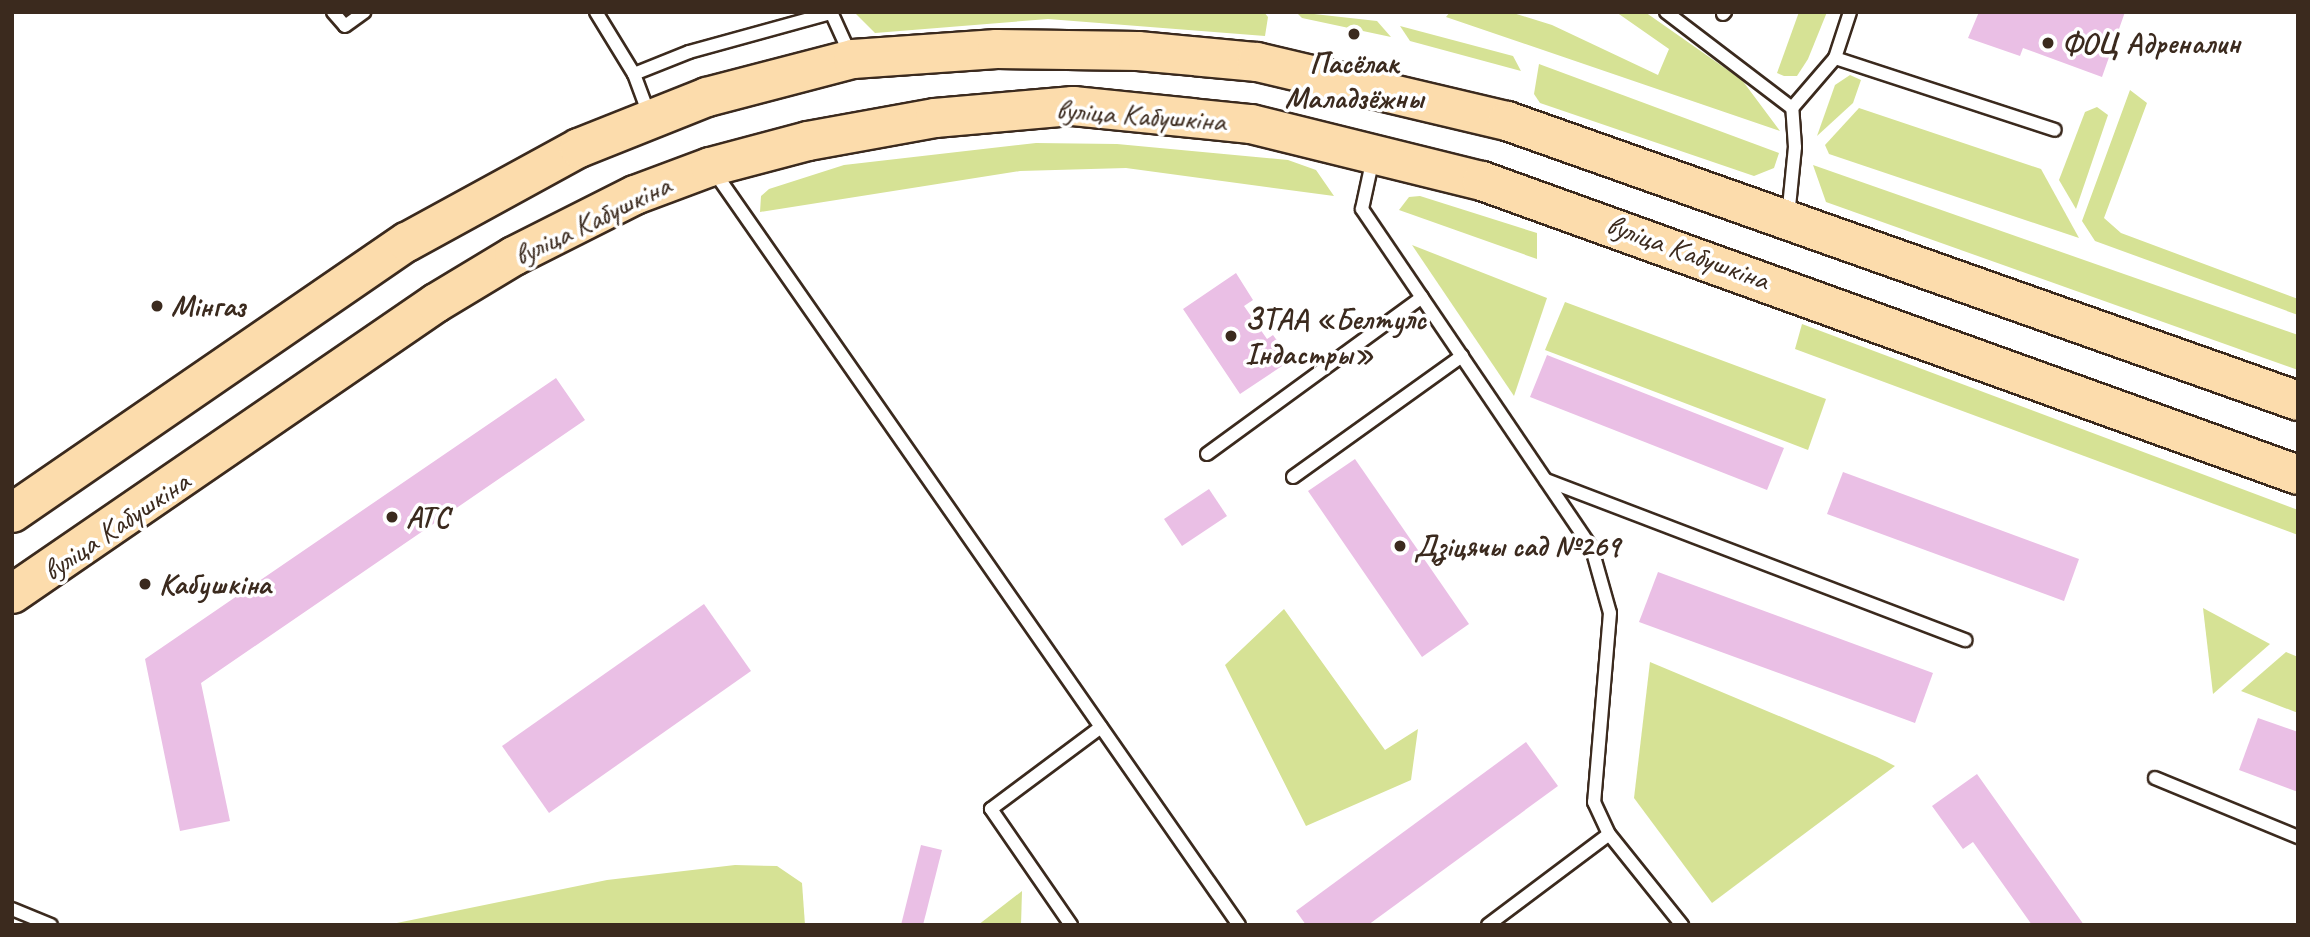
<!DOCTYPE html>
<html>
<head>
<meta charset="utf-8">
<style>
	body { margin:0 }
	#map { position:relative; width:2310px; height:937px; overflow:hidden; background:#fff; font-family:Caveat,sans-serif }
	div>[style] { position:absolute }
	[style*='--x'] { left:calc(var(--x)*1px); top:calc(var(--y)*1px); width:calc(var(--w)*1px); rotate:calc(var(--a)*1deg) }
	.green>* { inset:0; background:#d6e295 }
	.building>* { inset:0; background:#eabfe5 }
	.roads { filter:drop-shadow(2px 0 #3b2a1e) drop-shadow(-2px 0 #3b2a1e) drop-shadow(0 2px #3b2a1e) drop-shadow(0 -2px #3b2a1e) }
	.service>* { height:12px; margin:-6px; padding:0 6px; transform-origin:6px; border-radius:6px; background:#fff }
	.primary>* { height:38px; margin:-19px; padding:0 19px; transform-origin:19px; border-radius:19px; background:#fcdcac }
	.dots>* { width:19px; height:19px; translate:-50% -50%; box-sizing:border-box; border:4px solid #fff; border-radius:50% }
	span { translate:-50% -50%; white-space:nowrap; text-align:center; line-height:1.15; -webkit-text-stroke:7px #fff; paint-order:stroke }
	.poi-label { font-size:30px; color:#3b2a1e; font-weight:700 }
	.left { translate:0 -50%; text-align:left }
	.street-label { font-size:30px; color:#3b2a1e }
	.frame { position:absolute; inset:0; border:14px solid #3b2a1e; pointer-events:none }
</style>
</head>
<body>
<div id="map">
	<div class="green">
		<i style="clip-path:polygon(854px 12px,1264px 12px,1268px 17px,1265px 36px,1048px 19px,875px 33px)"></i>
		<i style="clip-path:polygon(1296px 12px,1377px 21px,1391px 37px,1302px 18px)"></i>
		<i style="clip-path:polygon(1450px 12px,1510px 12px,1552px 25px,1658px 75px,1669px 49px,1616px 12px,1645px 12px,1742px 80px,1780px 131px,1446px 17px)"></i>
		<i style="clip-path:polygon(1799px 12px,1827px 12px,1808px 59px,1797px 76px,1784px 76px,1777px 73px)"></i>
		<i style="clip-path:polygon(1400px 26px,1513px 56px,1521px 71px,1410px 41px)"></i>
		<i style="clip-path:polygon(1539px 64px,1779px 153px,1774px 168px,1754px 176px,1540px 103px,1534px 94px)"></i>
		<i style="clip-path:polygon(1850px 75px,1861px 80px,1853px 103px,1817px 136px,1835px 85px)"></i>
		<i style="clip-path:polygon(2130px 90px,2147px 103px,2104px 218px,2121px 233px,2298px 299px,2298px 315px,2095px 241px,2082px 221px)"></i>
		<i style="clip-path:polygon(2097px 107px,2108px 115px,2076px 209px,2059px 180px,2085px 112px)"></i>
		<i style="clip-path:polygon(1859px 108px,2041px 169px,2079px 238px,1829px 154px,1825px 145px)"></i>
		<i style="clip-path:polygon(1036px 143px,1117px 144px,1288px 160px,1316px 170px,1334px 196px,1126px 168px,1020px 171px,760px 212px,761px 196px,769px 189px,844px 165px)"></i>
		<i style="clip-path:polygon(1813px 165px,2298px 335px,2298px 370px,1826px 202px)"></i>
		<i style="clip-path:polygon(1420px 196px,1537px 233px,1537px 259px,1399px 210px,1409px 197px)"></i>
		<i style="clip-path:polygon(1412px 245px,1547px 298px,1514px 396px)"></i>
		<i style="clip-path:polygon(1565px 302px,1826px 399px,1808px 450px,1545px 350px)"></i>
		<i style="clip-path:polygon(1802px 324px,2298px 510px,2298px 535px,1795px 349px)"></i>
		<i style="clip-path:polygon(2203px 608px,2270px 644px,2213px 694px)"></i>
		<i style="clip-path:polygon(1284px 609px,1385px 750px,1418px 729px,1411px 780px,1306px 826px,1225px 665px)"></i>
		<i style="clip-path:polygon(2286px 652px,2298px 657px,2298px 713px,2241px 691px)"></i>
		<i style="clip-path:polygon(1650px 662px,1877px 757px,1895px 766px,1712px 903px,1634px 798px)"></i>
		<i style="clip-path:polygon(735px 865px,777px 866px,802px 883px,805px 925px,387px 925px,607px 880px)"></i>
		<i style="clip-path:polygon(1022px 891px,1021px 925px,978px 925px)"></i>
	</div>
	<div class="building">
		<i style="clip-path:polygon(1979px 12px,2125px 12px,2102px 77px,2023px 48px,2020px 56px,1968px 38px)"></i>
		<i style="clip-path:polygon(1236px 273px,1253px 300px,1244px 306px,1267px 339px,1273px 335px,1291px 360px,1240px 394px,1183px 309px)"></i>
		<i style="clip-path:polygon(1547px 355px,1784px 448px,1767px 490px,1530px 397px)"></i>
		<i style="clip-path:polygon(556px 378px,585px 420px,201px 683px,230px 821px,180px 831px,145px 659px)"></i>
		<i style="clip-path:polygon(1355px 459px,1469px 624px,1422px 657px,1308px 491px)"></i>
		<i style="clip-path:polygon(1843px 472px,2079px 559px,2064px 601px,1827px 514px)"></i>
		<i style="clip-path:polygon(1209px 489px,1227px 516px,1182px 546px,1164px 519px)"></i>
		<i style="clip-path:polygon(1658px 572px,1933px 673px,1915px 723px,1639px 622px)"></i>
		<i style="clip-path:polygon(704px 604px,751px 671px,549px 813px,502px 746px)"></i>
		<i style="clip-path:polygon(2258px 718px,2298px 732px,2298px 792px,2239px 770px)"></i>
		<i style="clip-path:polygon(1526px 742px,1558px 786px,1368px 925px,1306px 925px,1296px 911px)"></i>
		<i style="clip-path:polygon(1977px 774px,2084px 925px,2032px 925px,1973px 842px,1963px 849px,1932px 806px)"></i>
		<i style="clip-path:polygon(921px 845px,942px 850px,923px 925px,901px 925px)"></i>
	</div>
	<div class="roads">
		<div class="service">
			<i style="--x:333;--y:12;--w:18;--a:49"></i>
			<i style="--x:345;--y:26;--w:24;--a:-36"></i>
			<i style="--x:596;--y:12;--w:73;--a:58.5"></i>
			<i style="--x:634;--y:74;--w:46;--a:69.6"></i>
			<i style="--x:831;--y:12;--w:48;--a:65.6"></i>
			<i style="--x:1666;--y:12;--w:158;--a:37.3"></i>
			<i style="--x:1723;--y:14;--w:3;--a:-45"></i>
			<i style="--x:1835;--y:58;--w:231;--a:18.1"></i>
			<i style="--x:634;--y:74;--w:59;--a:-21.8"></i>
			<i style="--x:689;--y:52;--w:147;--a:-15.4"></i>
			<i style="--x:1373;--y:158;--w:52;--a:102.2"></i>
			<i style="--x:1362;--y:209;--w:410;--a:55.9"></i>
			<i style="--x:1592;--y:549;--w:66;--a:74.3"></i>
			<i style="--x:1610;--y:613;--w:190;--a:94.8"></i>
			<i style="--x:1594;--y:802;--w:35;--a:65"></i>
			<i style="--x:1609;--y:834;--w:117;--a:51.3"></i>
			<i style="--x:713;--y:170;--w:920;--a:55.14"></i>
			<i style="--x:1788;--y:217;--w:70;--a:-84.3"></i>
			<i style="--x:1795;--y:147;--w:39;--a:-94"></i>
			<i style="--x:1792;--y:108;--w:66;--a:-49.3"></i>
			<i style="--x:1835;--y:58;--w:48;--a:-71.9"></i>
			<i style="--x:1207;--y:454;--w:266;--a:-36.1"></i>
			<i style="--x:1293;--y:477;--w:208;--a:-35.6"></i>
			<i style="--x:1546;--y:480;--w:449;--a:20.9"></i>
			<i style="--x:2155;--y:778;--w:155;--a:22.4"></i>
			<i style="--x:12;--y:909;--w:42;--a:22.3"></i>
			<i style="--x:1071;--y:925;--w:141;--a:-124.6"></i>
			<i style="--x:991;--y:809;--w:137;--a:-36.7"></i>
			<i style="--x:1488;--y:925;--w:151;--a:-36.9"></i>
		</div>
		<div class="primary">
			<i style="--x:12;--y:513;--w:479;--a:-34.5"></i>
			<i style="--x:407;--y:242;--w:196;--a:-28.7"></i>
			<i style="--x:579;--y:148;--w:138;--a:-21.7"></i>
			<i style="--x:707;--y:97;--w:151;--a:-14.6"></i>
			<i style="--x:853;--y:59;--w:144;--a:-4"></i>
			<i style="--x:997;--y:49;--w:141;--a:0.8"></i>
			<i style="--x:1138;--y:51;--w:120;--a:5.3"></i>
			<i style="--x:1257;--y:62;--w:257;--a:13.3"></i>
			<i style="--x:1507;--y:121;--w:839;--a:19.49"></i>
			<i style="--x:12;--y:594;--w:514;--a:-34.46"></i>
			<i style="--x:436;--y:303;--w:91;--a:-31.1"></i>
			<i style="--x:514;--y:256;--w:136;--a:-26.8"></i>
			<i style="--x:635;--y:195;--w:80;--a:-20.5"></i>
			<i style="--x:710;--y:167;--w:101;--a:-14.9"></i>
			<i style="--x:808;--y:141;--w:129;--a:-10.3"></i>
			<i style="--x:935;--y:118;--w:139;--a:-5"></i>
			<i style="--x:1073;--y:106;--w:179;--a:5.8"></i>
			<i style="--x:1251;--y:124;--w:238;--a:13.9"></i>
			<i style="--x:1482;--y:181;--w:867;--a:19.81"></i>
		</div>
	</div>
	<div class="dots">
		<i style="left:1354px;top:34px;background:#3b2a1e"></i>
		<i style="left:2048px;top:43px;background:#3b2a1e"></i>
		<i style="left:157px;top:306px;background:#3b2a1e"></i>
		<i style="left:1231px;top:336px;background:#3b2a1e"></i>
		<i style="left:392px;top:517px;background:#3b2a1e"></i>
		<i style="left:1400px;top:546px;background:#3b2a1e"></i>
		<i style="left:145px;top:584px;background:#3b2a1e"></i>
	</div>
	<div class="poi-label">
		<span class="left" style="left:2062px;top:43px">ФОЦ Адреналин</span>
		<span style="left:1354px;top:80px">Пасёлак<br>Маладзёжны</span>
		<span class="left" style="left:171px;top:306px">Мінгаз</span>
		<span class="left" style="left:1245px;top:336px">ЗТАА «Белтулс<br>Iндастры»</span>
		<span class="left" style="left:406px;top:517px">АТС</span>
		<span class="left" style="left:1414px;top:546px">Дзіцячы сад №269</span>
		<span class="left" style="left:159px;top:584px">Кабушкіна</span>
	</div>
	<div class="street-label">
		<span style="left:1141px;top:115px;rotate:4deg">вуліца Кабушкіна</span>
		<span style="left:592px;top:220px;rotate:-26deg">вуліца Кабушкіна</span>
		<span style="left:1688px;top:252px;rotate:20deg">вуліца Кабушкіна</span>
		<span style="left:116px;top:526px;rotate:-34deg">вуліца Кабушкіна</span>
	</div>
	<div class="frame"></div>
</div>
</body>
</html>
